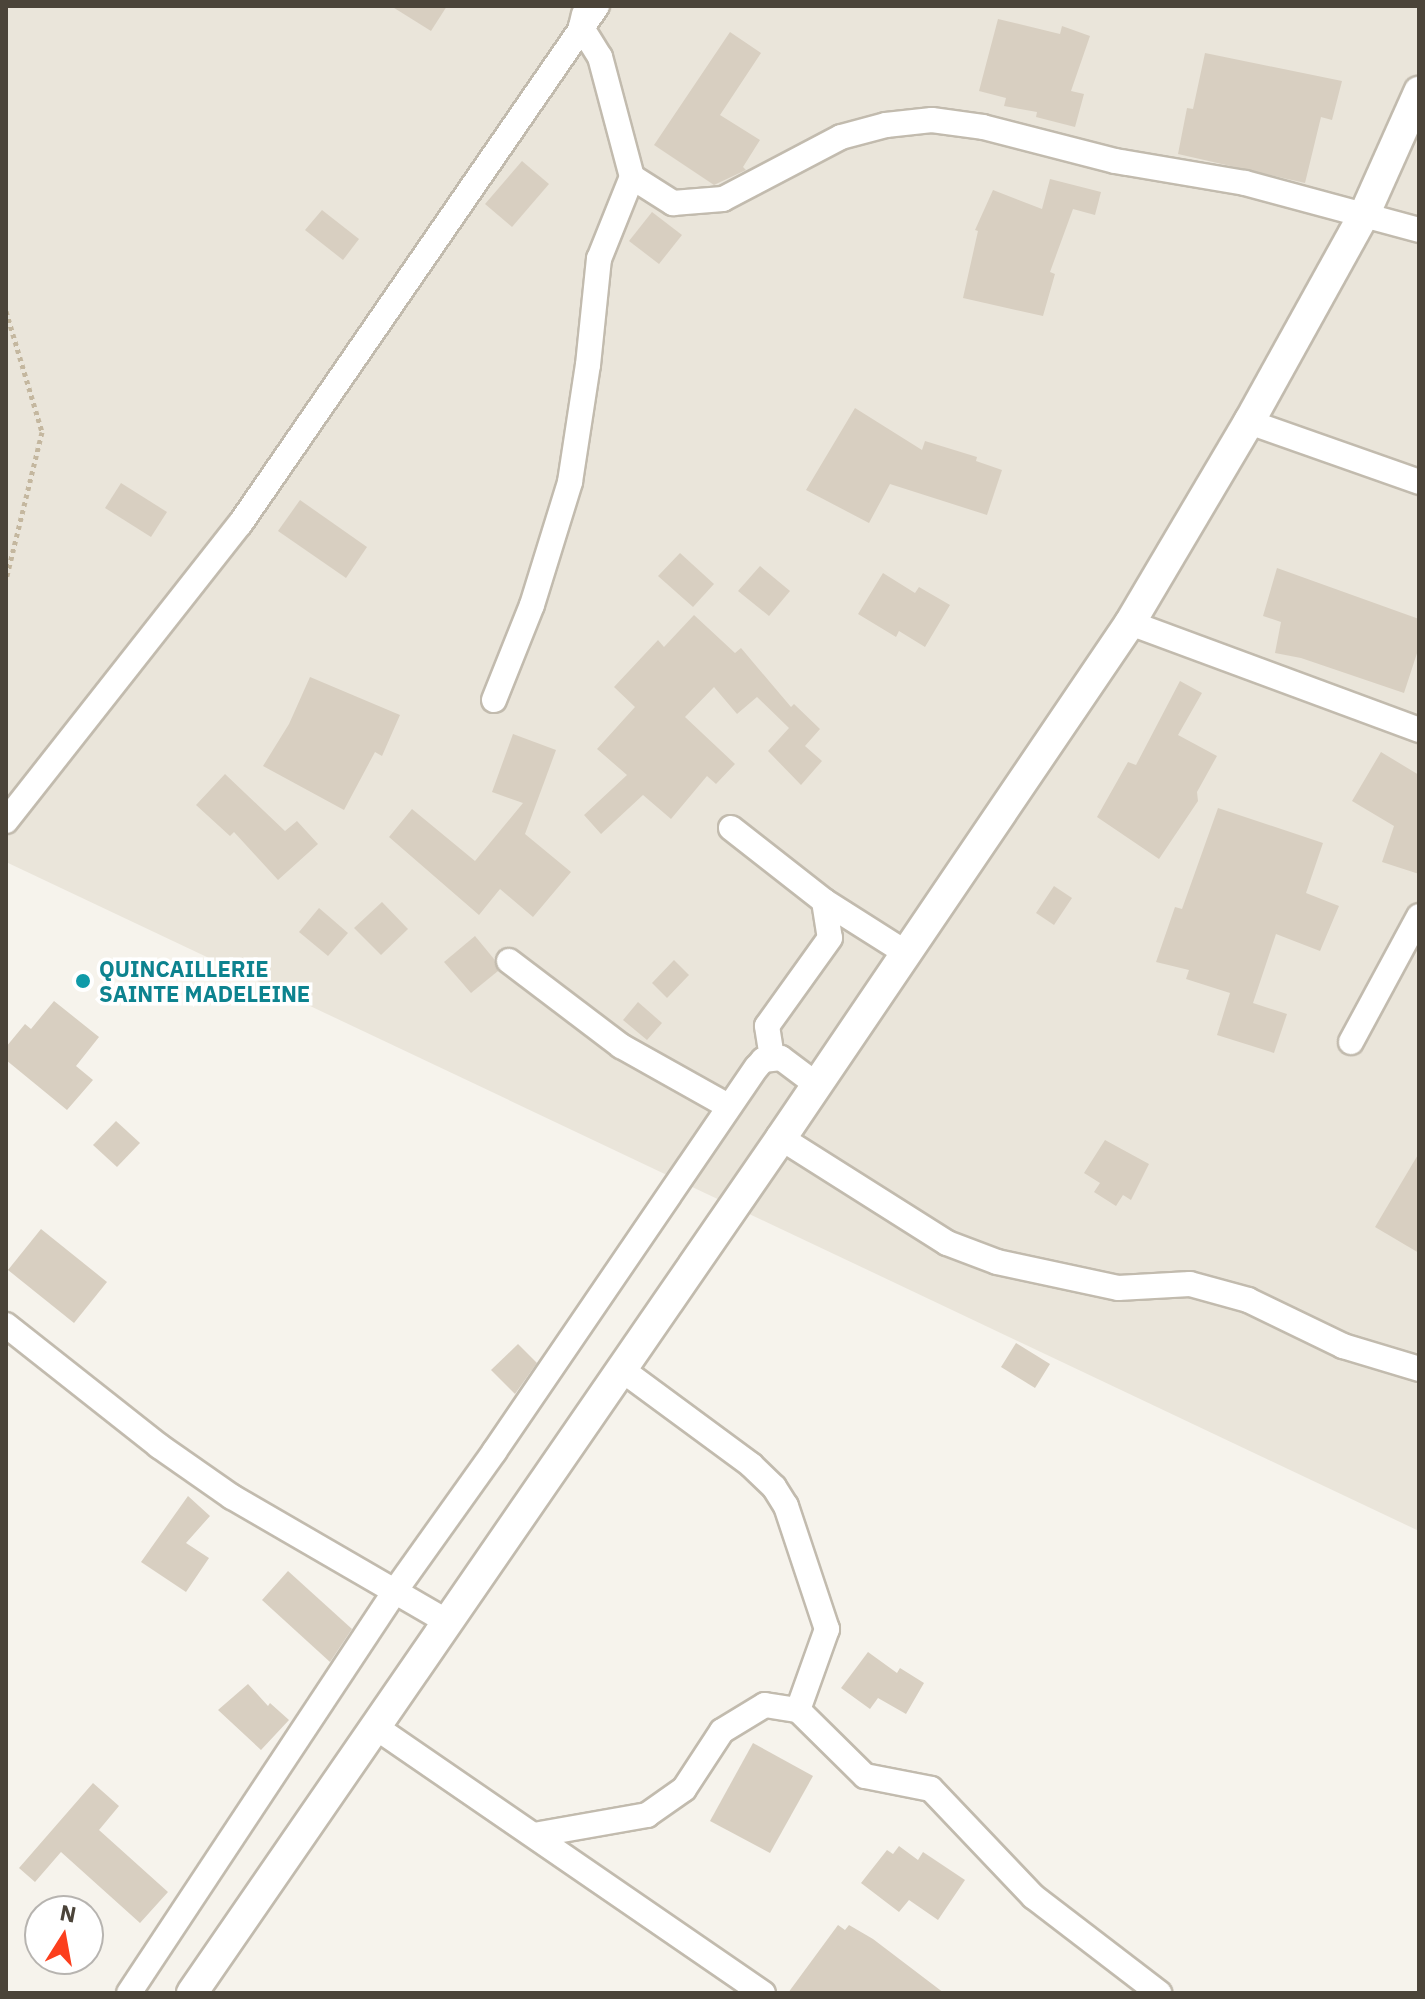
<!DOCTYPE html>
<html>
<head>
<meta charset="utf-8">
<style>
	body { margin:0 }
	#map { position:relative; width:1425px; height:1999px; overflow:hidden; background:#f6f3ec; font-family:"IBM Plex Sans",sans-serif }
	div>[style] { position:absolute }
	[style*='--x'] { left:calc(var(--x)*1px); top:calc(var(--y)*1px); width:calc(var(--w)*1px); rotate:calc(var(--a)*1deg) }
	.residential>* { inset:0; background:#eae5da }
	.building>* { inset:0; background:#d8cfc1 }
	.path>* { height:5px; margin-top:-2.5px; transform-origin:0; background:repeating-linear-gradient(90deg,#c4b79f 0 4px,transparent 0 8px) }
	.roads { filter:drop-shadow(2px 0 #c2bbae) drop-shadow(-2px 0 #c2bbae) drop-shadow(0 2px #c2bbae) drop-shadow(0 -2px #c2bbae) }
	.minor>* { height:24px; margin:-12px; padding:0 12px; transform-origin:12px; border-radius:12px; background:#fff }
	.tertiary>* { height:30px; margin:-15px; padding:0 15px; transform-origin:15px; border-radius:15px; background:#fff }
	.dots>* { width:22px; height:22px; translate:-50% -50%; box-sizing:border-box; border:4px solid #fff; border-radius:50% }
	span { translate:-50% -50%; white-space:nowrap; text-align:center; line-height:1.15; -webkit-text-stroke:7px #fff; paint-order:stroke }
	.culture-label { font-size:22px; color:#0d838f; font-weight:700 }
	.left { translate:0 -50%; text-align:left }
	.frame { position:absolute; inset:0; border:8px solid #4b4439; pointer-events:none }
	.north { position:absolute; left:24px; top:1895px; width:80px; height:80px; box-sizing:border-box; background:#fff; border:2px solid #b7b4b0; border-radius:50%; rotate:11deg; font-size:22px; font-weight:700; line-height:32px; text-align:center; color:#4b4439 }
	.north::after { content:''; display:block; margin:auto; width:28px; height:36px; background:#fc3f1d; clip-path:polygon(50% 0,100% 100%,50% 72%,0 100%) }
</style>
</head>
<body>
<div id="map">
	<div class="residential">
		<i style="clip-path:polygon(6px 6px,1419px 6px,1419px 1531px,6px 862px)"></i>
	</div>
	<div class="building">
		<i style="clip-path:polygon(391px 6px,447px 6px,431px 31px)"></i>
		<i style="clip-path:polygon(998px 19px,1060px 34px,1062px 26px,1090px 36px,1071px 91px,1084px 94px,1075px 127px,1036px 117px,1037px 112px,1004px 106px,1006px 98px,979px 91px)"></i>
		<i style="clip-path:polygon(730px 32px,761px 53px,720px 115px,760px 140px,743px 167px,746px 170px,714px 185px,654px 145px)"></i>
		<i style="clip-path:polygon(1205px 53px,1342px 81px,1332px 120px,1321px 117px,1305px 183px,1178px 154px,1187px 108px,1193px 109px)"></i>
		<i style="clip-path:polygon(522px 161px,549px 184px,512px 227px,485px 204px)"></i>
		<i style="clip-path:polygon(1050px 179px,1101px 192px,1095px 215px,1073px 209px,1050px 272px,1055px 274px,1043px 316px,963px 298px,978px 231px,975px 230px,993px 190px,1042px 209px)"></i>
		<i style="clip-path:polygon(322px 210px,359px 239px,343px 260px,305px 230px)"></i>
		<i style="clip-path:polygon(652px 212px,682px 235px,659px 264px,629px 241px)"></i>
		<i style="clip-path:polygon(855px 408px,922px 450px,925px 441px,977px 457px,976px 461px,1002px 470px,987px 515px,890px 484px,869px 523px,806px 490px)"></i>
		<i style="clip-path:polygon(121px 483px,167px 512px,151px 537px,105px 508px)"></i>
		<i style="clip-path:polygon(300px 500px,367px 547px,346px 578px,278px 531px)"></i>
		<i style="clip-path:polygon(680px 553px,714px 584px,693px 607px,658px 576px)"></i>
		<i style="clip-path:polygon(760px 566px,790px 591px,769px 616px,738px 591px)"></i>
		<i style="clip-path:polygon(1277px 568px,1419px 619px,1419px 647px,1404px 693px,1301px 658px,1275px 653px,1281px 622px,1263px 616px)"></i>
		<i style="clip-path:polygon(883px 573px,915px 593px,919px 587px,950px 605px,925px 647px,899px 631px,896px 637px,858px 614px)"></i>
		<i style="clip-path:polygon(694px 615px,735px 653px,741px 648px,791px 707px,794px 704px,820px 729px,805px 746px,822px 761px,801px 785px,768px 751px,789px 728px,757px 697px,737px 714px,714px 687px,685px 717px,735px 764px,716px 784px,707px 776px,671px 819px,643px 795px,601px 834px,584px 815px,627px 775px,597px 749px,635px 707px,614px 687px,658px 640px,664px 647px)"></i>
		<i style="clip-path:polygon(310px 677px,400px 715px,382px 756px,375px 752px,344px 810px,263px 766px,289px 724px)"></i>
		<i style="clip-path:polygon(1180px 681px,1202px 693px,1178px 735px,1217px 756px,1197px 792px,1198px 801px,1159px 859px,1097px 817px,1128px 762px,1136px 765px)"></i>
		<i style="clip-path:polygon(513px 734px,556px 750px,525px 834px,571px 872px,533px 917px,500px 889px,479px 915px,389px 837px,412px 809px,475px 861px,523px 803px,492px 792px)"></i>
		<i style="clip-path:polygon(1381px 752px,1419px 775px,1419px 874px,1382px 862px,1394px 826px,1352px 801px)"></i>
		<i style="clip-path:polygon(225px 774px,285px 831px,297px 821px,318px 844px,278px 880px,234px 832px,230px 836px,196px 805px)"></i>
		<i style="clip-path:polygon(1218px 808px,1323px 843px,1306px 893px,1339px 906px,1320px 951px,1276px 934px,1253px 1003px,1287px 1014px,1274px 1053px,1217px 1035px,1230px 993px,1186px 979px,1189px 970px,1156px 962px,1175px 907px,1182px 909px)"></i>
		<i style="clip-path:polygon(1054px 886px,1072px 898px,1054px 925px,1036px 913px)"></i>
		<i style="clip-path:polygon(382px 902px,408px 929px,381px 955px,354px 928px)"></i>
		<i style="clip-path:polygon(319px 908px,348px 933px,328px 956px,299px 932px)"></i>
		<i style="clip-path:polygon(475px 936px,494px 959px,498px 971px,471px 993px,444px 962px)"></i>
		<i style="clip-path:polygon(674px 960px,689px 975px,667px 998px,652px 983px)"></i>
		<i style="clip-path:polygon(54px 1001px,99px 1037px,76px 1066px,93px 1080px,67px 1110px,6px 1060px,6px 1047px,25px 1024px,31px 1029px)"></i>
		<i style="clip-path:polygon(638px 1002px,662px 1023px,647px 1040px,623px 1020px)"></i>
		<i style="clip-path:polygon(116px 1121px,140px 1143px,117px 1167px,93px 1145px)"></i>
		<i style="clip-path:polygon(1105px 1140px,1149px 1164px,1131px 1200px,1123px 1195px,1116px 1206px,1094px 1192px,1100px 1183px,1084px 1173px)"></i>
		<i style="clip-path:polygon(1419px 1153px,1419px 1253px,1375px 1227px)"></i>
		<i style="clip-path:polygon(41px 1229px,107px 1282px,74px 1323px,8px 1270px)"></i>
		<i style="clip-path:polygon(1016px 1343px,1050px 1364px,1035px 1388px,1001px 1367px)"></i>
		<i style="clip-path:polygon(518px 1344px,537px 1363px,515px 1394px,491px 1370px)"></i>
		<i style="clip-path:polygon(188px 1496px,210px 1516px,186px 1543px,209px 1558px,186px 1592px,141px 1562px)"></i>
		<i style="clip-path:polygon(288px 1571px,352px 1629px,330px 1662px,262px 1600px)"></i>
		<i style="clip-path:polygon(868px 1652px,897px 1673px,900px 1668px,924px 1683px,906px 1714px,878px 1698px,870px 1709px,841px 1688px)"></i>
		<i style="clip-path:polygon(248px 1684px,268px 1706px,270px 1703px,289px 1720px,261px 1750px,218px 1710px)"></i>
		<i style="clip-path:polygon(753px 1743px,813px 1776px,770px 1853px,710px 1821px)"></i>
		<i style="clip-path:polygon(93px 1783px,119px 1806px,99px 1830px,168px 1892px,140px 1923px,61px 1852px,35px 1882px,19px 1868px)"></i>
		<i style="clip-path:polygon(899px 1846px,918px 1860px,923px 1852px,965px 1880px,938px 1920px,909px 1900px,899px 1912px,861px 1883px,887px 1850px,893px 1854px)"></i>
		<i style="clip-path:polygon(838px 1925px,845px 1930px,849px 1925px,873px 1939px,944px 1993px,788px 1993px)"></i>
	</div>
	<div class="path">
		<i style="--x:6;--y:311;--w:126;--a:73.4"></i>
		<i style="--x:42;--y:432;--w:152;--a:103.7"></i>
	</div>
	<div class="roads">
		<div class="minor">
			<i style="--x:632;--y:177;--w:49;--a:32.4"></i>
			<i style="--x:673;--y:203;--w:50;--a:-4.6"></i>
			<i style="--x:723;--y:199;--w:133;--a:-27.7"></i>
			<i style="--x:841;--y:137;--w:47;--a:-14.9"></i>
			<i style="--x:886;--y:125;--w:46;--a:-6.2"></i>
			<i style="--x:932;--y:120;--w:51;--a:7.8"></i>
			<i style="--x:983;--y:127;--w:136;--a:14.4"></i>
			<i style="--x:1115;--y:161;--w:132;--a:9.6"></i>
			<i style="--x:1245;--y:183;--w:180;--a:15.1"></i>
			<i style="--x:1249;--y:422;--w:180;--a:19.4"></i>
			<i style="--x:1130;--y:623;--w:308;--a:20.3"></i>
			<i style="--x:494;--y:700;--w:102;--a:-68.2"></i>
			<i style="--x:532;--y:605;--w:129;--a:-72.8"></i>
			<i style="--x:570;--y:482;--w:118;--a:-81.3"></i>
			<i style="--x:588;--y:365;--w:107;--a:-84.1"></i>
			<i style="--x:599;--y:259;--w:88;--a:-68.1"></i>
			<i style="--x:632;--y:177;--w:124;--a:-104.9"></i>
			<i style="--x:600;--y:57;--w:36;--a:-122"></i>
			<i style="--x:581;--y:27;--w:13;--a:-77"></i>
			<i style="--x:6;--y:821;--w:378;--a:-51.8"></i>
			<i style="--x:240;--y:524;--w:629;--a:-55.43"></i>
			<i style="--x:731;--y:828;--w:118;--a:38.1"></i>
			<i style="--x:824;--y:901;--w:37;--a:81"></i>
			<i style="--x:830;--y:938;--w:108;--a:125.6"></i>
			<i style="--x:767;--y:1026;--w:31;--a:81"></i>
			<i style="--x:824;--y:901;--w:97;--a:32.4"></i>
			<i style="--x:509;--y:961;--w:141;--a:37.2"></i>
			<i style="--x:621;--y:1046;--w:123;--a:29.3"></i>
			<i style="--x:1351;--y:1042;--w:143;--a:-61.6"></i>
			<i style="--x:781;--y:1138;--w:196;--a:32.3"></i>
			<i style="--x:947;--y:1243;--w:53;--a:20.8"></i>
			<i style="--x:997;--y:1262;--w:124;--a:12.1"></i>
			<i style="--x:1118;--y:1288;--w:72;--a:-3.2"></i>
			<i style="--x:1190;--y:1284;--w:60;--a:15.4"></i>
			<i style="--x:1248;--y:1300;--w:106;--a:25.8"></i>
			<i style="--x:1343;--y:1346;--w:79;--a:16.8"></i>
			<i style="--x:6;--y:1325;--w:195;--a:38.3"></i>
			<i style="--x:159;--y:1446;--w:89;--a:34.9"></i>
			<i style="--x:232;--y:1497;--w:250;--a:30.1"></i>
			<i style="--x:621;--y:1369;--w:162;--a:36.4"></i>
			<i style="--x:751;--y:1465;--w:32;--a:44"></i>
			<i style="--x:774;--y:1487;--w:22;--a:58"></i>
			<i style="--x:786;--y:1506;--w:130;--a:71.6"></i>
			<i style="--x:827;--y:1629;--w:86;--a:109.7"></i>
			<i style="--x:798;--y:1710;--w:94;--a:44.6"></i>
			<i style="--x:865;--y:1776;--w:67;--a:11.1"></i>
			<i style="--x:931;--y:1789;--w:149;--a:46.4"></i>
			<i style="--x:1034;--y:1897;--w:158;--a:37.5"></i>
			<i style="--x:374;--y:1726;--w:472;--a:34.5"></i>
			<i style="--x:534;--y:1835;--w:115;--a:-10"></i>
			<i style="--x:647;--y:1815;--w:45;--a:-35.1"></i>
			<i style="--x:684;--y:1789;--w:69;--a:-56.8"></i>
			<i style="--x:722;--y:1731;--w:50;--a:-31.2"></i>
			<i style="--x:765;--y:1705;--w:33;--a:9"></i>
			<i style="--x:129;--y:1993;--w:482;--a:-56.5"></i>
			<i style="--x:395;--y:1591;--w:171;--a:-54.5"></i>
			<i style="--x:494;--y:1452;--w:466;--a:-55.7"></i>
			<i style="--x:757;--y:1067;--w:9;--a:-49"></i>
			<i style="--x:763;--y:1060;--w:18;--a:-6"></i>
			<i style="--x:781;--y:1058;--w:45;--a:36.9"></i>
		</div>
		<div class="tertiary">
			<i style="--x:192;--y:1993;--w:1038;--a:-55.44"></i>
			<i style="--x:781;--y:1138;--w:622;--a:-55.88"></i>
			<i style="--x:1130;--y:623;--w:234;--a:-59.4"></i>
			<i style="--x:1249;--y:422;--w:239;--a:-61"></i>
			<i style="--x:1365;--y:213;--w:133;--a:-65.9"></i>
		</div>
	</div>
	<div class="dots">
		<i style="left:83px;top:981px;background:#0f9aa8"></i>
	</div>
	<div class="culture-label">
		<span class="left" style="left:99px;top:981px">QUINCAILLERIE<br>SAINTE MADELEINE</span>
	</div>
	<div class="frame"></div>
	<div class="north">N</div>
</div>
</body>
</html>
